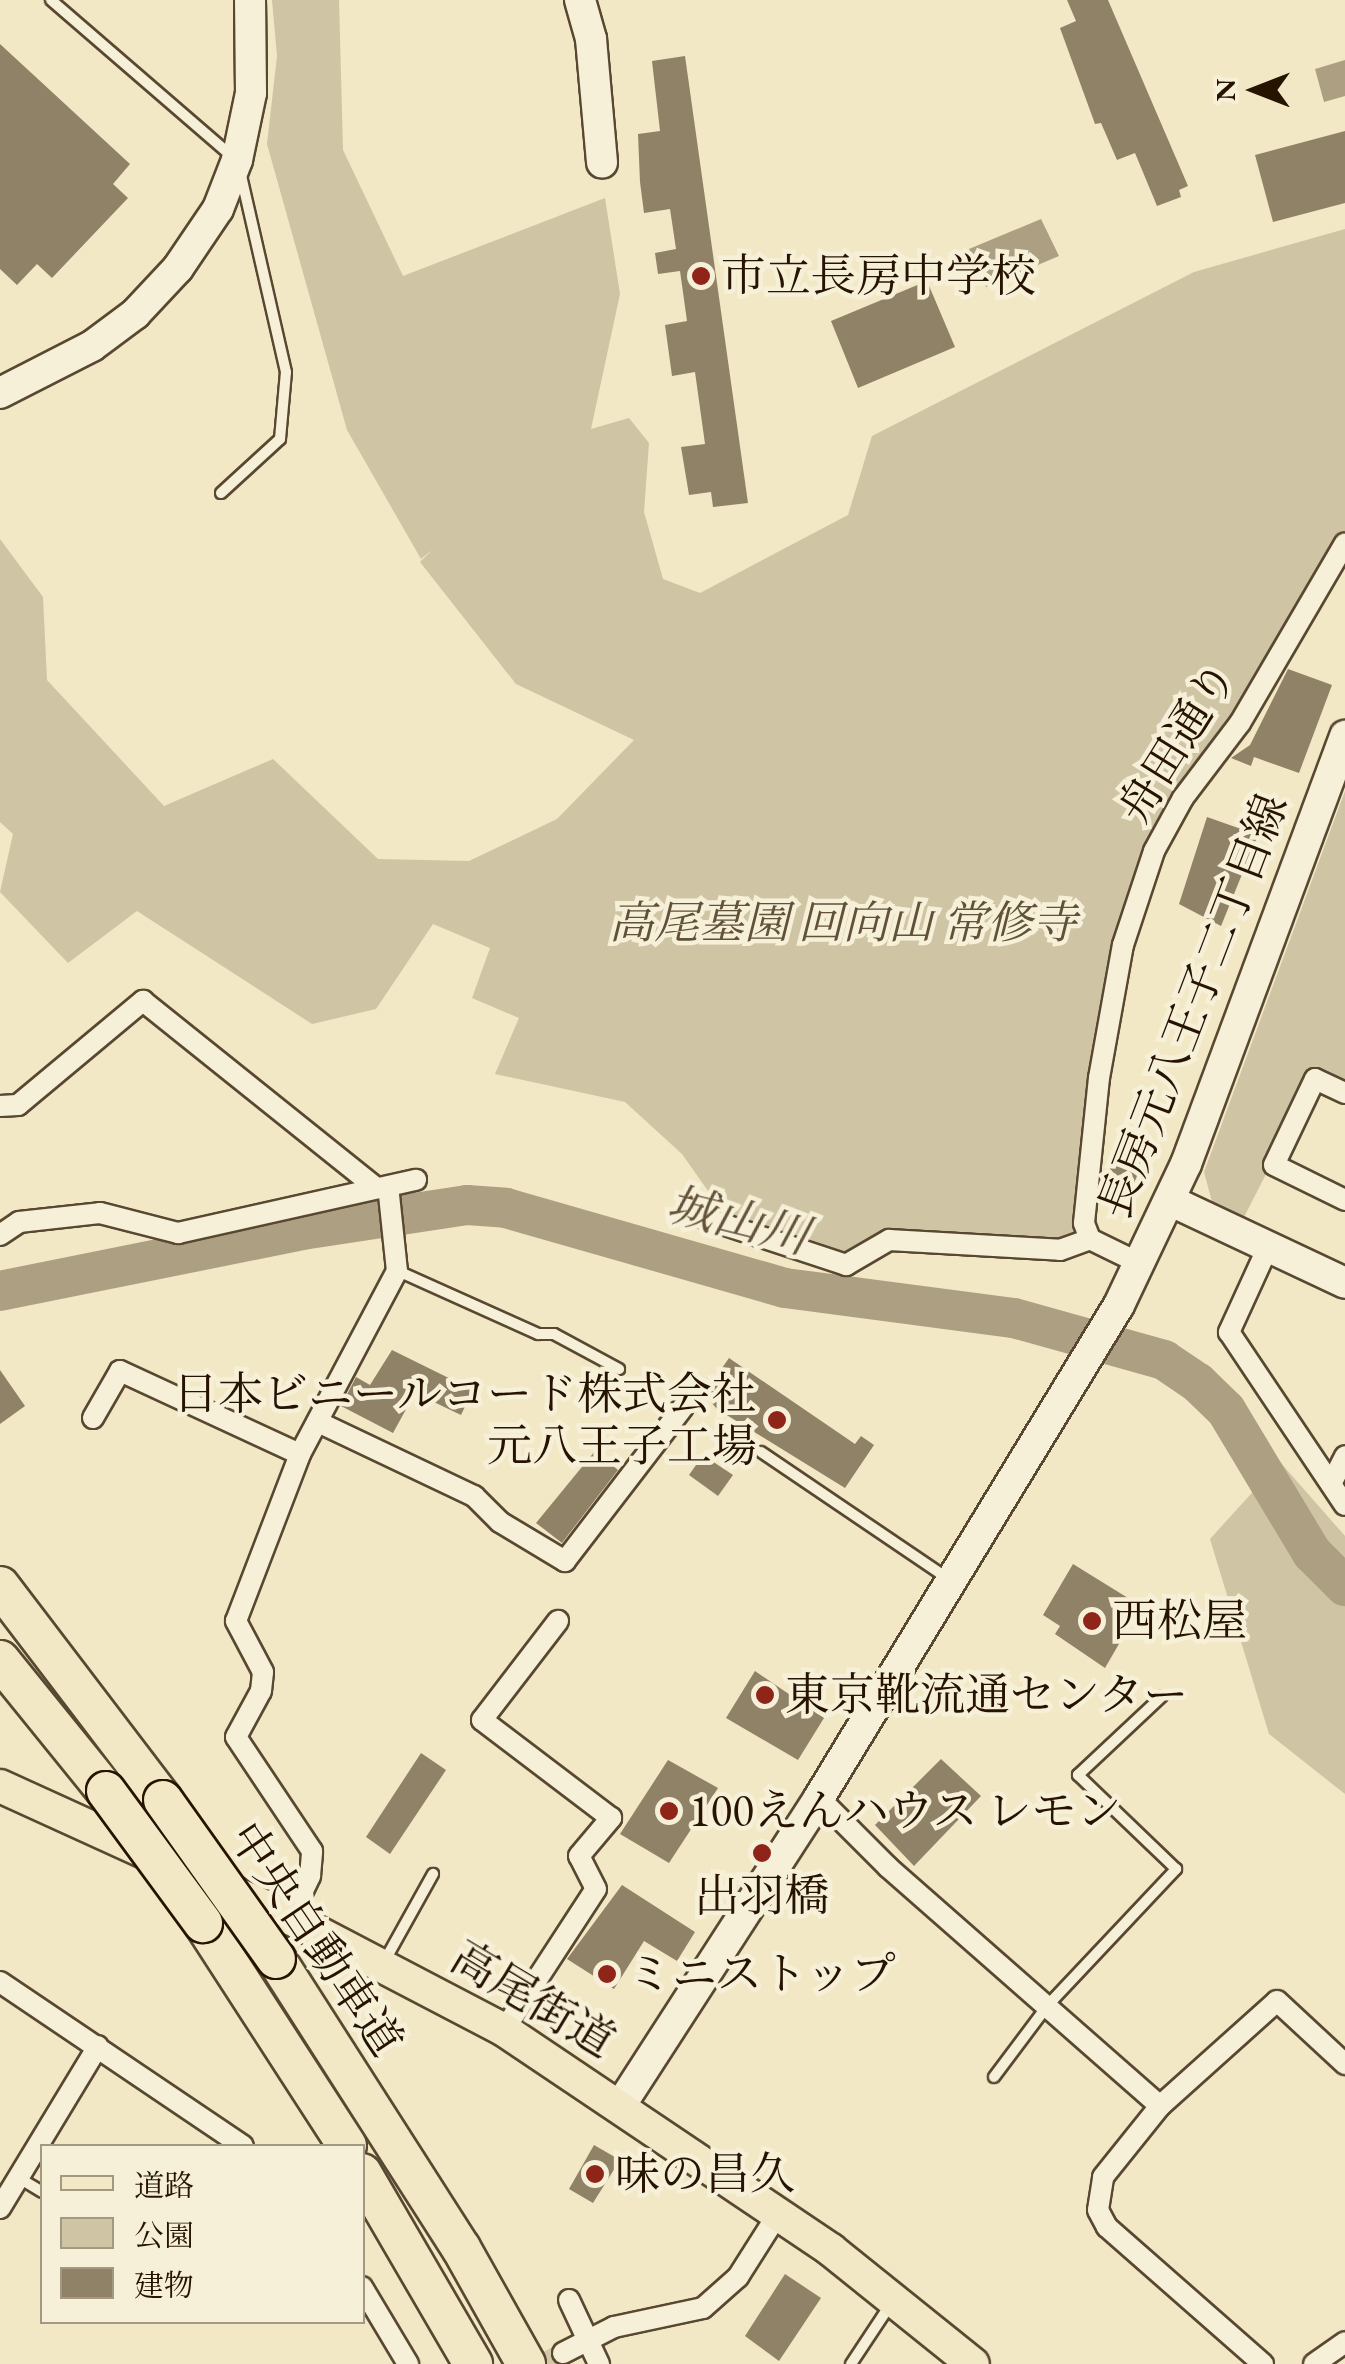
<!DOCTYPE html>
<html>
<head>
<meta charset="utf-8">
<style>
	body { margin:0 }
	#map { position:relative; width:1345px; height:2364px; overflow:hidden; background:#f2e8c5; font-family:"EB Garamond","Noto Serif JP",serif }
	div>[style] { position:absolute }
	[style*='--x'] { left:calc(var(--x)*1px); top:calc(var(--y)*1px); width:calc(var(--w)*1px); rotate:calc(var(--a)*1deg) }
	.green>* { inset:0; background:#cfc4a4 }
	.water>* { inset:0; background:#ada082 }
	.river>* { height:40px; margin:-20px; padding:0 20px; transform-origin:20px; border-radius:20px; background:#ada082 }
	.building>* { inset:0; background:#908266 }
	.street-tunnel>* { height:20px; margin-top:-10px; transform-origin:0; background:repeating-linear-gradient(90deg,#d3c8a7 0 20px,transparent 0 30px) }
	.roads { filter:drop-shadow(2px 0 #594831) drop-shadow(-2px 0 #594831) drop-shadow(0 2px #594831) drop-shadow(0 -2px #594831) }
	.lane>* { height:10px; margin:-5px; padding:0 5px; transform-origin:5px; border-radius:5px; background:#f7f0d9 }
	.street>* { height:20px; margin:-10px; padding:0 10px; transform-origin:10px; border-radius:10px; background:#f7f0d9 }
	.secondary>* { height:30px; margin:-15px; padding:0 15px; transform-origin:15px; border-radius:15px; background:#f7f0d9 }
	.primary>* { height:32px; margin:-16px; padding:0 16px; transform-origin:16px; border-radius:16px; background:#f2e8c5 }
	.highway>* { height:38px; margin:-19px; padding:0 19px; transform-origin:19px; border-radius:19px; background:#f2e8c5 }
	.bridges { filter:drop-shadow(2px 0 #261300) drop-shadow(-2px 0 #261300) drop-shadow(0 2px #261300) drop-shadow(0 -2px #261300) }
	.highway-bridge>* { height:38px; margin:-19px; padding:0 19px; transform-origin:19px; border-radius:19px; background:#f2e8c5 }
	.dots>* { width:28px; height:28px; translate:-50% -50%; box-sizing:border-box; border:5px solid #f7f0d9; border-radius:50% }
	span { translate:-50% -50%; white-space:nowrap; text-align:center; line-height:1.15; -webkit-text-stroke:9px #f7f0d9; paint-order:stroke }
	.poi-label { font-size:45px; color:#261300 }
	.left { translate:0 -50%; text-align:left }
	.right { translate:-100% -50%; text-align:right }
	.street-label { font-size:45px; color:#261300 }
	.park-label { font-size:45px; color:#615139; font-style:italic }
	.water-label { font-size:48px; color:#63523a; font-style:italic }
	.legend { position:absolute; left:40px; top:2144px; width:325px; height:180px; box-sizing:border-box; background:#f7f0d9; border:2px solid #a39882; margin:0; padding:12px 18px; list-style:none; font-size:30px; color:#261300 }
	.legend li { display:flex; align-items:center; gap:20px; height:50px }
	.legend b { width:50px; border:2px solid #a39882 }
	.north { position:absolute; left:1205px; top:40px; width:100px; height:100px; -webkit-text-stroke:8px #f7f0d9; paint-order:stroke; rotate:270deg; font-size:28px; font-weight:700; line-height:40px; text-align:center; color:#261300 }
	.north::after { content:''; display:block; margin:auto; width:35px; height:45px; background:#261300; clip-path:polygon(50% 0,100% 100%,50% 72%,0 100%) }
</style>
</head>
<body>
<div id="map">
	<div class="green">
		<i style="clip-path:polygon(272px 0,339px 0,343px 150px,403px 276px,605px 198px,620px 294px,591px 429px,629px 418px,649px 443px,644px 512px,663px 579px,700px 593px,848px 515px,872px 436px,1194px 272px,1345px 229px,1345px 543px,1183px 798px,1123px 945px,1077px 1243px,887px 1233px,841px 1258px,737px 1232px,682px 1154px,625px 1102px,495px 1074px,519px 1018px,472px 998px,490px 948px,433px 924px,376px 1009px,312px 1024px,137px 911px,68px 963px,0 892px,13px 834px,0 822px,0 539px,43px 597px,47px 680px,164px 806px,273px 759px,378px 859px,469px 861px,557px 819px,634px 740px,516px 684px,420px 562px,432px 550px,421px 559px,347px 430px,267px 144px,277px 56px)"></i>
		<i style="clip-path:polygon(1345px 791px,1345px 1093px,1315px 1079px,1244px 1217px,1212px 1202px,1204px 1172px)"></i>
		<i style="clip-path:polygon(1280px 1462px,1345px 1536px,1345px 1794px,1269px 1734px,1210px 1539px)"></i>
	</div>
	<div class="water">
		<i style="clip-path:polygon(1345px 60px,1345px 96px,1324px 102px,1315px 69px)"></i>
		<i style="clip-path:polygon(1041px 219px,1059px 256px,986px 287px,969px 249px)"></i>
	</div>
	<div class="river">
		<i style="--x:0;--y:1291;--w:308;--a:-11.4"></i>
		<i style="--x:302;--y:1230;--w:167;--a:-8.6"></i>
		<i style="--x:467;--y:1205;--w:39;--a:4"></i>
		<i style="--x:506;--y:1208;--w:290;--a:16"></i>
		<i style="--x:785;--y:1288;--w:231;--a:7.5"></i>
		<i style="--x:1014;--y:1318;--w:156;--a:15.6"></i>
		<i style="--x:1164;--y:1360;--w:40;--a:34"></i>
		<i style="--x:1197;--y:1382;--w:40;--a:44"></i>
		<i style="--x:1226;--y:1410;--w:167;--a:59"></i>
		<i style="--x:1312;--y:1553;--w:47;--a:45"></i>
	</div>
	<div class="building">
		<i style="clip-path:polygon(1067px 0,1108px 0,1188px 186px,1179px 190px,1181px 197px,1157px 206px,1135px 153px,1117px 160px,1101px 123px,1095px 124px,1060px 28px,1076px 21px)"></i>
		<i style="clip-path:polygon(0 44px,130px 164px,113px 184px,128px 198px,52px 278px,37px 264px,17px 285px,0 269px)"></i>
		<i style="clip-path:polygon(685px 56px,748px 503px,713px 507px,711px 492px,689px 495px,681px 447px,705px 444px,695px 372px,672px 376px,665px 325px,687px 321px,680px 271px,658px 274px,655px 253px,676px 249px,670px 209px,644px 213px,640px 182px,638px 134px,660px 131px,652px 61px)"></i>
		<i style="clip-path:polygon(1345px 131px,1345px 203px,1273px 222px,1255px 155px)"></i>
		<i style="clip-path:polygon(927px 281px,955px 347px,858px 388px,831px 321px)"></i>
		<i style="clip-path:polygon(1288px 669px,1332px 685px,1299px 773px,1254px 757px,1251px 766px,1231px 758px,1250px 745px)"></i>
		<i style="clip-path:polygon(1207px 817px,1258px 835px,1221px 926px,1179px 904px)"></i>
		<i style="clip-path:polygon(1122px 1141px,1147px 1152px,1127px 1200px,1101px 1188px)"></i>
		<i style="clip-path:polygon(392px 1350px,473px 1390px,461px 1415px,415px 1393px,393px 1433px,341px 1406px,356px 1377px,370px 1385px)"></i>
		<i style="clip-path:polygon(729px 1358px,855px 1444px,861px 1436px,874px 1445px,845px 1488px,717px 1409px,704px 1394px)"></i>
		<i style="clip-path:polygon(0 1370px,25px 1406px,0 1424px)"></i>
		<i style="clip-path:polygon(595px 1451px,618px 1470px,562px 1543px,536px 1523px)"></i>
		<i style="clip-path:polygon(703px 1455px,733px 1475px,718px 1496px,689px 1475px)"></i>
		<i style="clip-path:polygon(1073px 1564px,1141px 1606px,1105px 1668px,1055px 1634px,1060px 1626px,1043px 1615px)"></i>
		<i style="clip-path:polygon(755px 1671px,824px 1718px,798px 1760px,726px 1718px)"></i>
		<i style="clip-path:polygon(421px 1753px,446px 1770px,390px 1854px,366px 1837px)"></i>
		<i style="clip-path:polygon(941px 1759px,981px 1796px,914px 1866px,875px 1825px)"></i>
		<i style="clip-path:polygon(668px 1760px,718px 1788px,669px 1863px,620px 1834px)"></i>
		<i style="clip-path:polygon(622px 1885px,695px 1932px,677px 1961px,644px 1941px,614px 1989px,567px 1959px)"></i>
		<i style="clip-path:polygon(594px 2145px,620px 2160px,593px 2203px,569px 2189px)"></i>
		<i style="clip-path:polygon(785px 2274px,821px 2298px,779px 2361px,745px 2336px)"></i>
	</div>
	<div class="street-tunnel">
		<i style="--x:542;--y:2364;--w:24;--a:-28"></i>
	</div>
	<div class="roads">
		<div class="lane">
			<i style="--x:51;--y:0;--w:239;--a:40.8"></i>
			<i style="--x:221;--y:493;--w:80;--a:-42.5"></i>
			<i style="--x:280;--y:439;--w:67;--a:-84.9"></i>
			<i style="--x:286;--y:372;--w:202;--a:-102.9"></i>
			<i style="--x:398;--y:1271;--w:154;--a:24.2"></i>
			<i style="--x:538;--y:1334;--w:16;--a:0"></i>
			<i style="--x:554;--y:1334;--w:74;--a:28.3"></i>
			<i style="--x:761;--y:1452;--w:228;--a:34.1"></i>
			<i style="--x:384;--y:1962;--w:101;--a:-60.9"></i>
			<i style="--x:994;--y:2077;--w:90;--a:-53.1"></i>
			<i style="--x:1048;--y:2005;--w:187;--a:-46.7"></i>
			<i style="--x:1176;--y:1869;--w:136;--a:-136.2"></i>
			<i style="--x:1078;--y:1775;--w:115;--a:-43.2"></i>
			<i style="--x:19;--y:2178;--w:27;--a:31"></i>
			<i style="--x:851;--y:2364;--w:74;--a:-56.5"></i>
		</div>
		<div class="street">
			<i style="--x:1345;--y:1093;--w:33;--a:-155"></i>
			<i style="--x:1315;--y:1079;--w:95;--a:115.5"></i>
			<i style="--x:1274;--y:1165;--w:79;--a:26.2"></i>
			<i style="--x:0;--y:1106;--w:18;--a:-3"></i>
			<i style="--x:18;--y:1105;--w:163;--a:-39.8"></i>
			<i style="--x:143;--y:1001;--w:297;--a:38.7"></i>
			<i style="--x:704;--y:1218;--w:150;--a:18.3"></i>
			<i style="--x:846;--y:1265;--w:50;--a:-30.2"></i>
			<i style="--x:889;--y:1240;--w:171;--a:3.3"></i>
			<i style="--x:1060;--y:1250;--w:32;--a:-20"></i>
			<i style="--x:0;--y:1235;--w:23;--a:-34"></i>
			<i style="--x:19;--y:1222;--w:81;--a:-6.3"></i>
			<i style="--x:100;--y:1213;--w:81;--a:14.4"></i>
			<i style="--x:178;--y:1233;--w:244;--a:-12.6"></i>
			<i style="--x:1268;--y:1247;--w:94;--a:114.6"></i>
			<i style="--x:1229;--y:1332;--w:208;--a:56.2"></i>
			<i style="--x:1141;--y:1264;--w:57;--a:-153.9"></i>
			<i style="--x:1090;--y:1239;--w:17;--a:-111"></i>
			<i style="--x:1084;--y:1223;--w:146;--a:-84.1"></i>
			<i style="--x:1099;--y:1078;--w:135;--a:-79.8"></i>
			<i style="--x:1123;--y:945;--w:99;--a:-71.7"></i>
			<i style="--x:1154;--y:851;--w:60;--a:-61.3"></i>
			<i style="--x:1183;--y:798;--w:94;--a:-52.8"></i>
			<i style="--x:1240;--y:723;--w:208;--a:-59.7"></i>
			<i style="--x:93;--y:1418;--w:54;--a:-60.1"></i>
			<i style="--x:120;--y:1371;--w:198;--a:24.8"></i>
			<i style="--x:318;--y:1422;--w:173;--a:25.4"></i>
			<i style="--x:474;--y:1496;--w:37;--a:45"></i>
			<i style="--x:500;--y:1522;--w:76;--a:31"></i>
			<i style="--x:565;--y:1561;--w:194;--a:-52.5"></i>
			<i style="--x:1331;--y:1484;--w:31;--a:-63"></i>
			<i style="--x:819;--y:1798;--w:98;--a:45"></i>
			<i style="--x:888;--y:1867;--w:362;--a:41.3"></i>
			<i style="--x:290;--y:1918;--w:47;--a:-64.5"></i>
			<i style="--x:310;--y:1876;--w:25;--a:-85"></i>
			<i style="--x:312;--y:1851;--w:137;--a:-123.7"></i>
			<i style="--x:236;--y:1737;--w:52;--a:-61.5"></i>
			<i style="--x:261;--y:1691;--w:19;--a:-84"></i>
			<i style="--x:263;--y:1672;--w:58;--a:-117.9"></i>
			<i style="--x:236;--y:1621;--w:179;--a:-69"></i>
			<i style="--x:300;--y:1454;--w:207;--a:-62.1"></i>
			<i style="--x:397;--y:1271;--w:85;--a:-96"></i>
			<i style="--x:0;--y:1982;--w:293;--a:34"></i>
			<i style="--x:504;--y:2030;--w:168;--a:-56.9"></i>
			<i style="--x:596;--y:1889;--w:37;--a:-117"></i>
			<i style="--x:579;--y:1856;--w:50;--a:-49.9"></i>
			<i style="--x:611;--y:1818;--w:162;--a:-142.8"></i>
			<i style="--x:482;--y:1720;--w:125;--a:-52.5"></i>
			<i style="--x:0;--y:2208;--w:189;--a:-58.8"></i>
			<i style="--x:362;--y:2287;--w:90;--a:59.1"></i>
			<i style="--x:569;--y:2300;--w:71;--a:64.9"></i>
			<i style="--x:563;--y:2353;--w:57;--a:-27"></i>
			<i style="--x:614;--y:2327;--w:91;--a:-12.1"></i>
			<i style="--x:703;--y:2308;--w:47;--a:-41.5"></i>
			<i style="--x:738;--y:2277;--w:75;--a:-57.6"></i>
			<i style="--x:1263;--y:2364;--w:208;--a:-138.7"></i>
			<i style="--x:1107;--y:2227;--w:19;--a:-118"></i>
			<i style="--x:1098;--y:2210;--w:33;--a:-81"></i>
			<i style="--x:1103;--y:2177;--w:91;--a:-51.2"></i>
			<i style="--x:1160;--y:2106;--w:157;--a:-41.9"></i>
			<i style="--x:1277;--y:2001;--w:93;--a:42.8"></i>
			<i style="--x:1314;--y:2364;--w:38;--a:-35"></i>
		</div>
		<div class="secondary">
			<i style="--x:580;--y:0;--w:41;--a:74.2"></i>
			<i style="--x:591;--y:39;--w:124;--a:84.9"></i>
			<i style="--x:0;--y:393;--w:103;--a:-27.1"></i>
			<i style="--x:92;--y:346;--w:54;--a:-36.7"></i>
			<i style="--x:135;--y:314;--w:63;--a:-46.9"></i>
			<i style="--x:178;--y:268;--w:71;--a:-55.9"></i>
			<i style="--x:218;--y:209;--w:53;--a:-68.8"></i>
			<i style="--x:237;--y:160;--w:68;--a:-78.2"></i>
			<i style="--x:251;--y:93;--w:93;--a:-90.6"></i>
			<i style="--x:1171;--y:1201;--w:192;--a:25.2"></i>
			<i style="--x:620;--y:2106;--w:367;--a:-57.1"></i>
			<i style="--x:819;--y:1798;--w:577;--a:-58.68"></i>
			<i style="--x:1119;--y:1305;--w:156;--a:-64.6"></i>
			<i style="--x:1186;--y:1164;--w:457;--a:-69.6"></i>
		</div>
		<div class="primary">
			<i style="--x:0;--y:1786;--w:319;--a:24.5"></i>
			<i style="--x:290;--y:1918;--w:242;--a:27.6"></i>
			<i style="--x:504;--y:2030;--w:394;--a:33.9"></i>
			<i style="--x:831;--y:2250;--w:182;--a:38.8"></i>
		</div>
		<div class="highway">
			<i style="--x:0;--y:1586;--w:269;--a:52.7"></i>
			<i style="--x:0;--y:1660;--w:169;--a:51"></i>
			<i style="--x:203;--y:1923;--w:265;--a:57.1"></i>
			<i style="--x:276;--y:1959;--w:343;--a:57.4"></i>
			<i style="--x:461;--y:2248;--w:133;--a:60.7"></i>
			<i style="--x:362;--y:2173;--w:221;--a:59.8"></i>
		</div>
	</div>
	<div class="bridges">
		<div class="highway-bridge">
			<i style="--x:106;--y:1791;--w:164;--a:53.7"></i>
			<i style="--x:163;--y:1800;--w:195;--a:54.6"></i>
		</div>
	</div>
	<div class="dots">
		<i style="left:701px;top:276px;background:#8f2418"></i>
		<i style="left:777px;top:1420px;background:#8f2418"></i>
		<i style="left:1092px;top:1621px;background:#8f2418"></i>
		<i style="left:765px;top:1695px;background:#8f2418"></i>
		<i style="left:669px;top:1811px;background:#8f2418"></i>
		<i style="left:762px;top:1853px;background:#8f2418"></i>
		<i style="left:607px;top:1974px;background:#8f2418"></i>
		<i style="left:595px;top:2174px;background:#8f2418"></i>
	</div>
	<div class="poi-label">
		<span class="left" style="left:721px;top:276px">市立長房中学校</span>
		<span class="right" style="left:757px;top:1420px">日本ビニールコード株式会社<br>元八王子工場</span>
		<span class="left" style="left:1112px;top:1621px">西松屋</span>
		<span class="left" style="left:785px;top:1695px">東京靴流通センター</span>
		<span class="left" style="left:689px;top:1811px">100えんハウス レモン</span>
		<span style="left:762px;top:1896px">出羽橋</span>
		<span class="left" style="left:627px;top:1974px">ミニストップ</span>
		<span class="left" style="left:615px;top:2174px">味の昌久</span>
	</div>
	<div class="street-label">
		<span style="left:1177px;top:742px;rotate:-58deg">舟田通り</span>
		<span style="left:1193px;top:1006px;rotate:-69deg">長房元八王子二丁目線</span>
		<span style="left:316px;top:1939px;rotate:56deg">中央自動車道</span>
		<span style="left:533px;top:1999px;rotate:31deg">高尾街道</span>
	</div>
	<div class="park-label">
		<span style="left:843px;top:923px">高尾墓園 回向山 常修寺</span>
	</div>
	<div class="water-label">
		<span style="left:738px;top:1220px;rotate:14deg">城山川</span>
	</div>
	<ul class="legend">
	<li><b style="height:12px;background:#f2e8c5"></b>道路</li>
	<li><b style="height:28px;background:#cfc4a4"></b>公園</li>
	<li><b style="height:28px;background:#908266"></b>建物</li>
	</ul>
	<div class="north">N</div>
</div>
</body>
</html>
